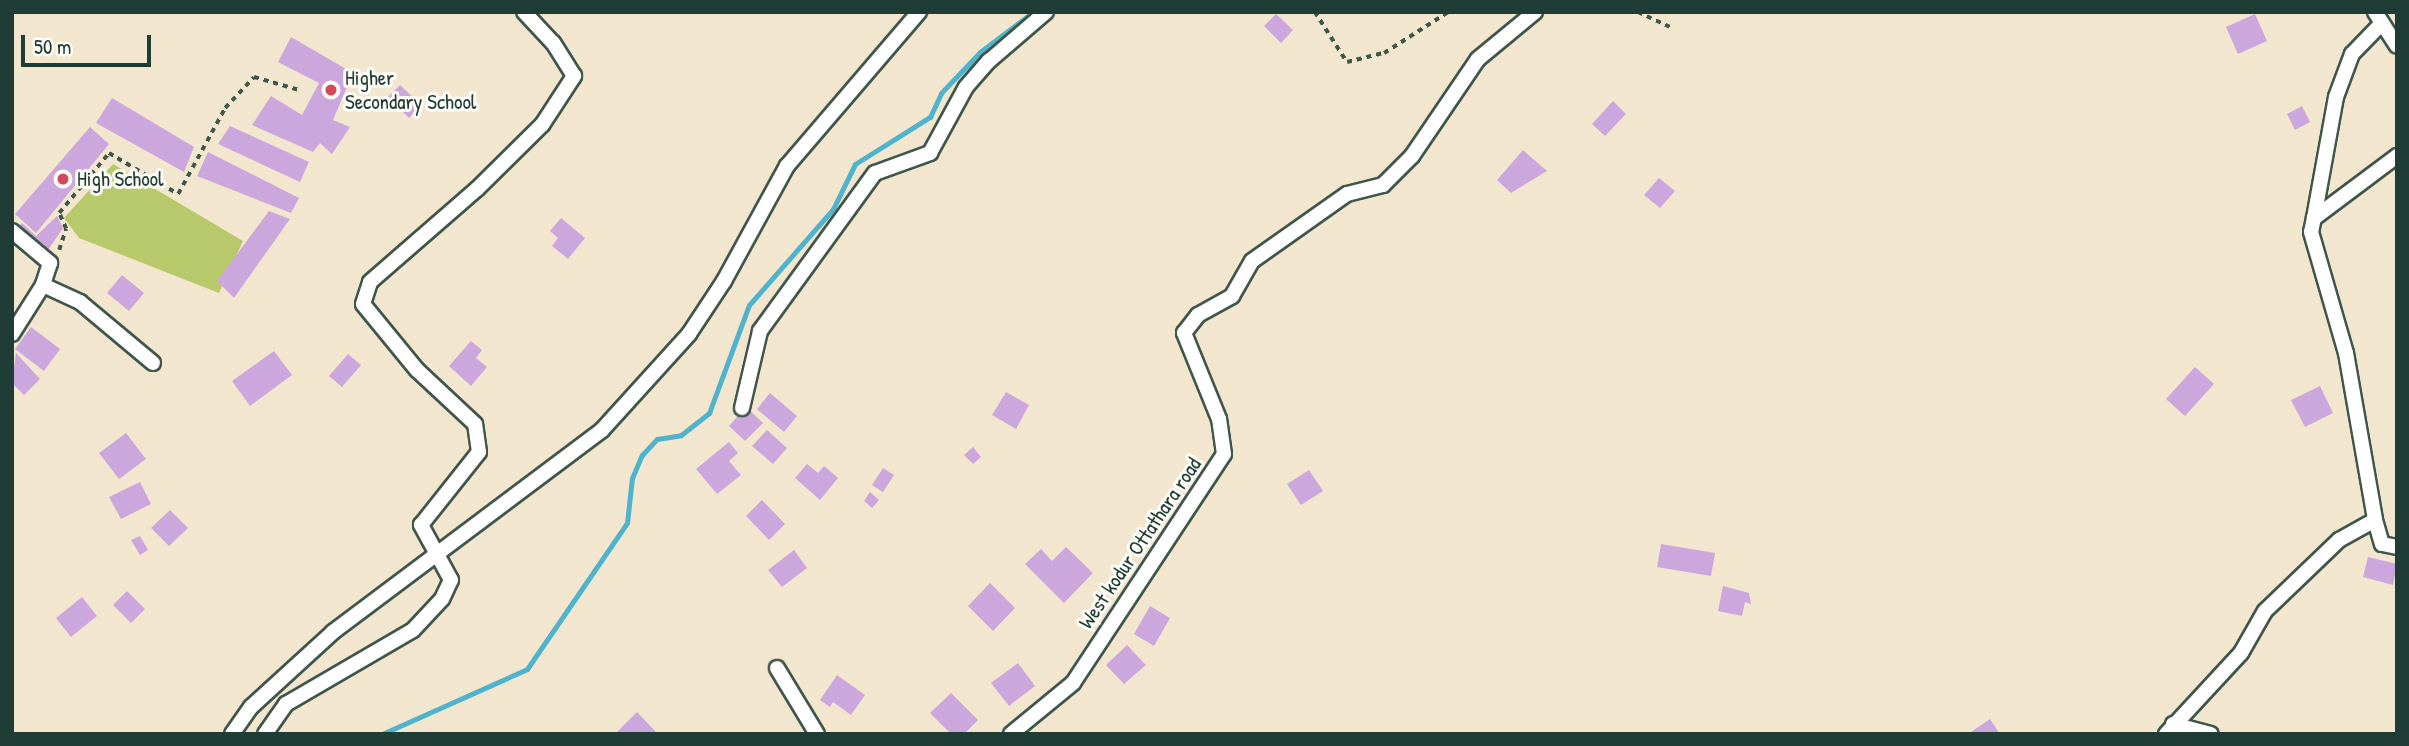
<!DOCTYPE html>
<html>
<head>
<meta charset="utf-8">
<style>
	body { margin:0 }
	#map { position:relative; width:2409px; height:746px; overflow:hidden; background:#f2e7ce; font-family:"Patrick Hand",sans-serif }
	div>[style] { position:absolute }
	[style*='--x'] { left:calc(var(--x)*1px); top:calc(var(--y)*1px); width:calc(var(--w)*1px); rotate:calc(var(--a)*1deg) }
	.green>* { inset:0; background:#b8c96c }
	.stream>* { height:5px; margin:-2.5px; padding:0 2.5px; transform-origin:2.5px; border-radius:2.5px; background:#4fb3ce }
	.building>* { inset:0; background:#cca7dd }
	.path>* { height:3.5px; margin-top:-1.75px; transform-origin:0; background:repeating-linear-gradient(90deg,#3f564b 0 5px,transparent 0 10px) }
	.roads { filter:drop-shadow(2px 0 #3f564b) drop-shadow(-2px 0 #3f564b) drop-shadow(0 2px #3f564b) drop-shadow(0 -2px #3f564b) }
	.minor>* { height:14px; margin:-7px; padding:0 7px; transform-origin:7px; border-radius:7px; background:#fff }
	.dots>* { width:19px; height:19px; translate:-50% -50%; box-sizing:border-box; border:4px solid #fdfcf7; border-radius:50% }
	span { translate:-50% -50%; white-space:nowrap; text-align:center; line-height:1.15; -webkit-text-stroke:6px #fdfcf7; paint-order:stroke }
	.poi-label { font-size:21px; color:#1f3d34 }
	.left { translate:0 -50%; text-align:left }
	.street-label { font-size:21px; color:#1f3d34 }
	.frame { position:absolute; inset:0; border:14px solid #1f3d34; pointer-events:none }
	.scale { position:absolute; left:21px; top:35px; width:130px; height:32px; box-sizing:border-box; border:4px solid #1f3d34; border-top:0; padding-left:9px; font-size:21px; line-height:24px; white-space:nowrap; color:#1f3d34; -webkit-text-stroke:5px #fdfcf7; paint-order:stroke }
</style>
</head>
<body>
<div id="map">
	<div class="green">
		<i style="clip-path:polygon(113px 164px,243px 241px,219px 293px,79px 238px,64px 218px)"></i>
	</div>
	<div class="stream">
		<i style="--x:382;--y:734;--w:159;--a:-24.1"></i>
		<i style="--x:527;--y:669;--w:177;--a:-55.6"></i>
		<i style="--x:627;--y:523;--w:45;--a:-83.7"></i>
		<i style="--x:632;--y:478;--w:25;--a:-67"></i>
		<i style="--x:642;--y:455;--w:22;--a:-47"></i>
		<i style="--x:657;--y:439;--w:24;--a:-9"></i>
		<i style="--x:681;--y:435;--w:36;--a:-38"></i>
		<i style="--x:709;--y:413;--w:115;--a:-69.7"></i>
		<i style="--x:749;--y:305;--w:128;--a:-48.8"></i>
		<i style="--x:833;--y:209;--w:50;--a:-63.9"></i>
		<i style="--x:855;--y:164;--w:89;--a:-32.1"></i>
		<i style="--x:930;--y:117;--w:26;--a:-65"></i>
		<i style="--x:941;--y:93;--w:57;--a:-46.4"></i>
		<i style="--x:980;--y:52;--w:66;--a:-37"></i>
	</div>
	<div class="building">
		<i style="clip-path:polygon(1276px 14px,1293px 30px,1281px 43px,1264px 26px)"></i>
		<i style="clip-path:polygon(2255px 14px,2267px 41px,2238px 54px,2226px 27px)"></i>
		<i style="clip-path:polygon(291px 37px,353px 73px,333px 120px,350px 127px,332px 154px,320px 143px,313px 152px,252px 125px,271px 96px,302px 115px,319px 83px,278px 62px)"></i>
		<i style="clip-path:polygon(400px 85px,421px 105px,409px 118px,388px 97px)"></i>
		<i style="clip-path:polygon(112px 98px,194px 147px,184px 172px,96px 123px)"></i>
		<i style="clip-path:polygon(1613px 101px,1626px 114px,1605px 136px,1592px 124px)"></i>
		<i style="clip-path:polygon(2302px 106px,2310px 122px,2295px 130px,2287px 114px)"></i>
		<i style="clip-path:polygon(230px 126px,309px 162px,300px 182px,218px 144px)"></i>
		<i style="clip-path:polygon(90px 127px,109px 144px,36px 233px,15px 214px)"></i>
		<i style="clip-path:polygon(1523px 150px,1547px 171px,1511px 193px,1497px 180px)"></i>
		<i style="clip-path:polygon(208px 152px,299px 198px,291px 213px,197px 176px)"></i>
		<i style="clip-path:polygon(1659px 178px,1675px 191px,1660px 208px,1644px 195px)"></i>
		<i style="clip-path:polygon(269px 211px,290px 219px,234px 298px,217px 281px)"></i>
		<i style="clip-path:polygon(57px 216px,63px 228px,48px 250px,18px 228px,22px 223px,36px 236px)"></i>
		<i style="clip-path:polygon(561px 218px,585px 238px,568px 259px,552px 246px,558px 238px,550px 231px)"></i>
		<i style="clip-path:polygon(122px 275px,144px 293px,129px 311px,107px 293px)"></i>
		<i style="clip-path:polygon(31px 327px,60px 349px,44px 371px,15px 349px)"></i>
		<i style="clip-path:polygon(471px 341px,482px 350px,476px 358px,487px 367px,471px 386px,449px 366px)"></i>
		<i style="clip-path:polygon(274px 351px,292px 375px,250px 406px,232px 381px)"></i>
		<i style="clip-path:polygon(16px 353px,40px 379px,24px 395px,12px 383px)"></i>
		<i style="clip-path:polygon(348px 354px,361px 365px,342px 387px,329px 376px)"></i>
		<i style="clip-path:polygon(2195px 367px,2214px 384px,2185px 416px,2166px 399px)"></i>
		<i style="clip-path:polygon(2320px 386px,2333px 413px,2305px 427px,2291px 400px)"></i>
		<i style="clip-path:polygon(1006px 392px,1029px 405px,1016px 429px,992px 415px)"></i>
		<i style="clip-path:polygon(770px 393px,797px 416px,784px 432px,757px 409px)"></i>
		<i style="clip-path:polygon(746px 407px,763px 423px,745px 441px,729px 426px)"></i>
		<i style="clip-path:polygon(767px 430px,787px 448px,773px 464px,752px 446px)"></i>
		<i style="clip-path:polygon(126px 433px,146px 459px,119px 479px,99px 453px)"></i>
		<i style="clip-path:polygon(729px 442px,738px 453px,729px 461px,741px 475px,717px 494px,696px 469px)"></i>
		<i style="clip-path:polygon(973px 447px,981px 457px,973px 464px,964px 455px)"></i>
		<i style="clip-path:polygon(807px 464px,818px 473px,824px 466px,838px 478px,820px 500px,795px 478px)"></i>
		<i style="clip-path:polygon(883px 468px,894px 475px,883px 492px,872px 485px)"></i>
		<i style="clip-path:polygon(1309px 470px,1323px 491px,1301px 505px,1287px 484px)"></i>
		<i style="clip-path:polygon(140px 482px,151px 504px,121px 519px,109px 497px)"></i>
		<i style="clip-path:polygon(870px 492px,879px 500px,872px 508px,864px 501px)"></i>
		<i style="clip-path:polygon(762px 500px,785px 524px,769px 540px,746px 516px)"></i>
		<i style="clip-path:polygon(170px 510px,188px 528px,169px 546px,151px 528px)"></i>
		<i style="clip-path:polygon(140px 536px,148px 550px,140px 555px,131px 540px)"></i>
		<i style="clip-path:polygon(1661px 544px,1715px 553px,1711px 576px,1657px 567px)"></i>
		<i style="clip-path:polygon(1066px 547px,1093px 573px,1064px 603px,1025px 564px,1041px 549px,1052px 561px)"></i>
		<i style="clip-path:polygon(794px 550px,807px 568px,782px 587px,768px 570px)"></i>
		<i style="clip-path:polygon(2368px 557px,2397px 564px,2393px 585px,2363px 577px)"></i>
		<i style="clip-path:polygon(990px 583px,1015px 608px,993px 631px,968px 606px)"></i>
		<i style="clip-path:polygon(1723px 586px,1749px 593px,1751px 604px,1745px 602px,1742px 616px,1718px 611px)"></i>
		<i style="clip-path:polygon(127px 591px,145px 609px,131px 623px,113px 605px)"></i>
		<i style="clip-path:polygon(82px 597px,97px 616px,71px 637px,56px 618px)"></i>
		<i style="clip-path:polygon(1150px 606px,1170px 618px,1154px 646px,1134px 634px)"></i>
		<i style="clip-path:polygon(1127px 645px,1146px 665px,1124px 684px,1106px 665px)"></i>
		<i style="clip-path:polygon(1018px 663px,1035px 686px,1009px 706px,991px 683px)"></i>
		<i style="clip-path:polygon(837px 675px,865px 695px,851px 715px,833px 702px,830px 707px,820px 700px)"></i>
		<i style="clip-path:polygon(951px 693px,978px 720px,964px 734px,951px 734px,930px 713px)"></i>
		<i style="clip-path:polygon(637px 712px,658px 734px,615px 734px)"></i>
		<i style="clip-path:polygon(1990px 719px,2000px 734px,1968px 734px)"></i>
	</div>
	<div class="path">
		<i style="--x:1315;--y:12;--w:59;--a:57.4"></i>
		<i style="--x:1347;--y:62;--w:38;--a:-14"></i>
		<i style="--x:1384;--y:53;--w:76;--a:-32.6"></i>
		<i style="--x:1638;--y:12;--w:38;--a:25"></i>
		<i style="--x:59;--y:250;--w:22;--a:-72"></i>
		<i style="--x:66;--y:229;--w:17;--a:-114"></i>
		<i style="--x:59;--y:213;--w:78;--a:-50.2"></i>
		<i style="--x:109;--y:153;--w:80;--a:30.7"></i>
		<i style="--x:178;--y:194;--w:98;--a:-61.3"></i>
		<i style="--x:225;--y:108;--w:42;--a:-46.9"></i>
		<i style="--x:254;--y:77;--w:47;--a:16.1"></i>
	</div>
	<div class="roads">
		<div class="minor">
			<i style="--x:2375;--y:12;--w:40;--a:57.1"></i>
			<i style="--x:2397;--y:156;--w:104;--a:143.2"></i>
			<i style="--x:2314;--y:218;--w:14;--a:102"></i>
			<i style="--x:2311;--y:232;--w:126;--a:73.9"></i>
			<i style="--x:2346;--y:353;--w:169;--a:80.1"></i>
			<i style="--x:2375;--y:520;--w:25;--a:74"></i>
			<i style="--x:2382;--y:544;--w:15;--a:11"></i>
			<i style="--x:2314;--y:218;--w:123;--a:-79.7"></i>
			<i style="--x:2336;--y:97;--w:46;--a:-69.6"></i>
			<i style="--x:2352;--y:54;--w:43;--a:-45.9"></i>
			<i style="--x:12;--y:231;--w:50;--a:40.1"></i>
			<i style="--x:50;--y:263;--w:23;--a:108"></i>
			<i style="--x:43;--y:285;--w:58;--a:122.3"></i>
			<i style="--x:43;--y:285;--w:41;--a:24.7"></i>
			<i style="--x:80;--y:302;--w:95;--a:39.9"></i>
			<i style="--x:742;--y:408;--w:79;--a:-76.8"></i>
			<i style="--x:760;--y:331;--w:195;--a:-54"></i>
			<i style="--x:875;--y:173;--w:59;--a:-20"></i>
			<i style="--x:930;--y:153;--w:75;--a:-61.4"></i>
			<i style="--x:966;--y:87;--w:35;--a:-49"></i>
			<i style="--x:989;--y:61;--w:75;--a:-40.7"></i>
			<i style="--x:777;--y:668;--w:77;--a:58.8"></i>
			<i style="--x:2173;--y:724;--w:39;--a:15"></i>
			<i style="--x:232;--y:734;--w:33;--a:-55"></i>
			<i style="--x:251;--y:707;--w:111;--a:-42.4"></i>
			<i style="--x:333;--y:632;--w:336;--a:-36.9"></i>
			<i style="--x:602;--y:430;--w:130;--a:-47.8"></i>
			<i style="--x:689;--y:334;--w:64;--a:-56.6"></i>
			<i style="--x:724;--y:281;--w:131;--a:-61.3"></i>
			<i style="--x:787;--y:166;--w:203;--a:-49.4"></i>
			<i style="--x:265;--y:734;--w:37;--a:-55"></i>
			<i style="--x:286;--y:704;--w:147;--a:-30.2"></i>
			<i style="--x:413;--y:630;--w:42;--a:-46.9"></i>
			<i style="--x:442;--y:599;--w:21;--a:-65"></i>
			<i style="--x:451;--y:580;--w:63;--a:-118.6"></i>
			<i style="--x:421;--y:525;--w:93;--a:-51.5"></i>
			<i style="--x:479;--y:452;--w:28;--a:-98"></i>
			<i style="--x:475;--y:424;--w:79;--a:-137"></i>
			<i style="--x:417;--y:370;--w:85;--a:-129.3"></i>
			<i style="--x:363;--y:304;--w:23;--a:-72"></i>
			<i style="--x:370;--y:282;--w:142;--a:-41"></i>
			<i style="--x:477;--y:189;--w:91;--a:-44.6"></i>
			<i style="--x:542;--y:125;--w:59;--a:-56.9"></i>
			<i style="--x:574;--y:76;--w:39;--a:-122"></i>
			<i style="--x:553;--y:43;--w:42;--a:-133.1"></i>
			<i style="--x:1011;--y:734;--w:80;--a:-39.4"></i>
			<i style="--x:1073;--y:683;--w:274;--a:-56.6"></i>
			<i style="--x:1224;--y:454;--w:35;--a:-98"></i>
			<i style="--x:1219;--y:419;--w:93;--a:-112.1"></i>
			<i style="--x:1184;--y:333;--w:23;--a:-52"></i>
			<i style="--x:1198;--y:315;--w:39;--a:-29"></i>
			<i style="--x:1232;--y:296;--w:40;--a:-60.3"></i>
			<i style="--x:1252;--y:261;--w:116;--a:-35.2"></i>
			<i style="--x:1347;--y:194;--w:37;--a:-14"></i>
			<i style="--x:1383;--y:185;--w:41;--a:-45"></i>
			<i style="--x:1412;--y:156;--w:117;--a:-55.8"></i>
			<i style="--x:1478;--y:59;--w:74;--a:-39.5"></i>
			<i style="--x:2166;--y:734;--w:110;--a:-47.2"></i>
			<i style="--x:2241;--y:653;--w:48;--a:-60.3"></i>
			<i style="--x:2265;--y:611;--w:103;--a:-43.8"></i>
			<i style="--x:2339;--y:540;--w:41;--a:-29.1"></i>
		</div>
	</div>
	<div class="dots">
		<i style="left:331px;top:90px;background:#d1495b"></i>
		<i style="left:63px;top:179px;background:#d1495b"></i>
	</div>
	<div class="poi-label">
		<span class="left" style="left:345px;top:90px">Higher<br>Secondary School</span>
		<span class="left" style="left:77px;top:179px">High School</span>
	</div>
	<div class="street-label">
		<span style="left:1140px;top:543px;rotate:-56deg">West kodur Ottathara road</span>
	</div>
	<div class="frame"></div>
	<div class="scale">50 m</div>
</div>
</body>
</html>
